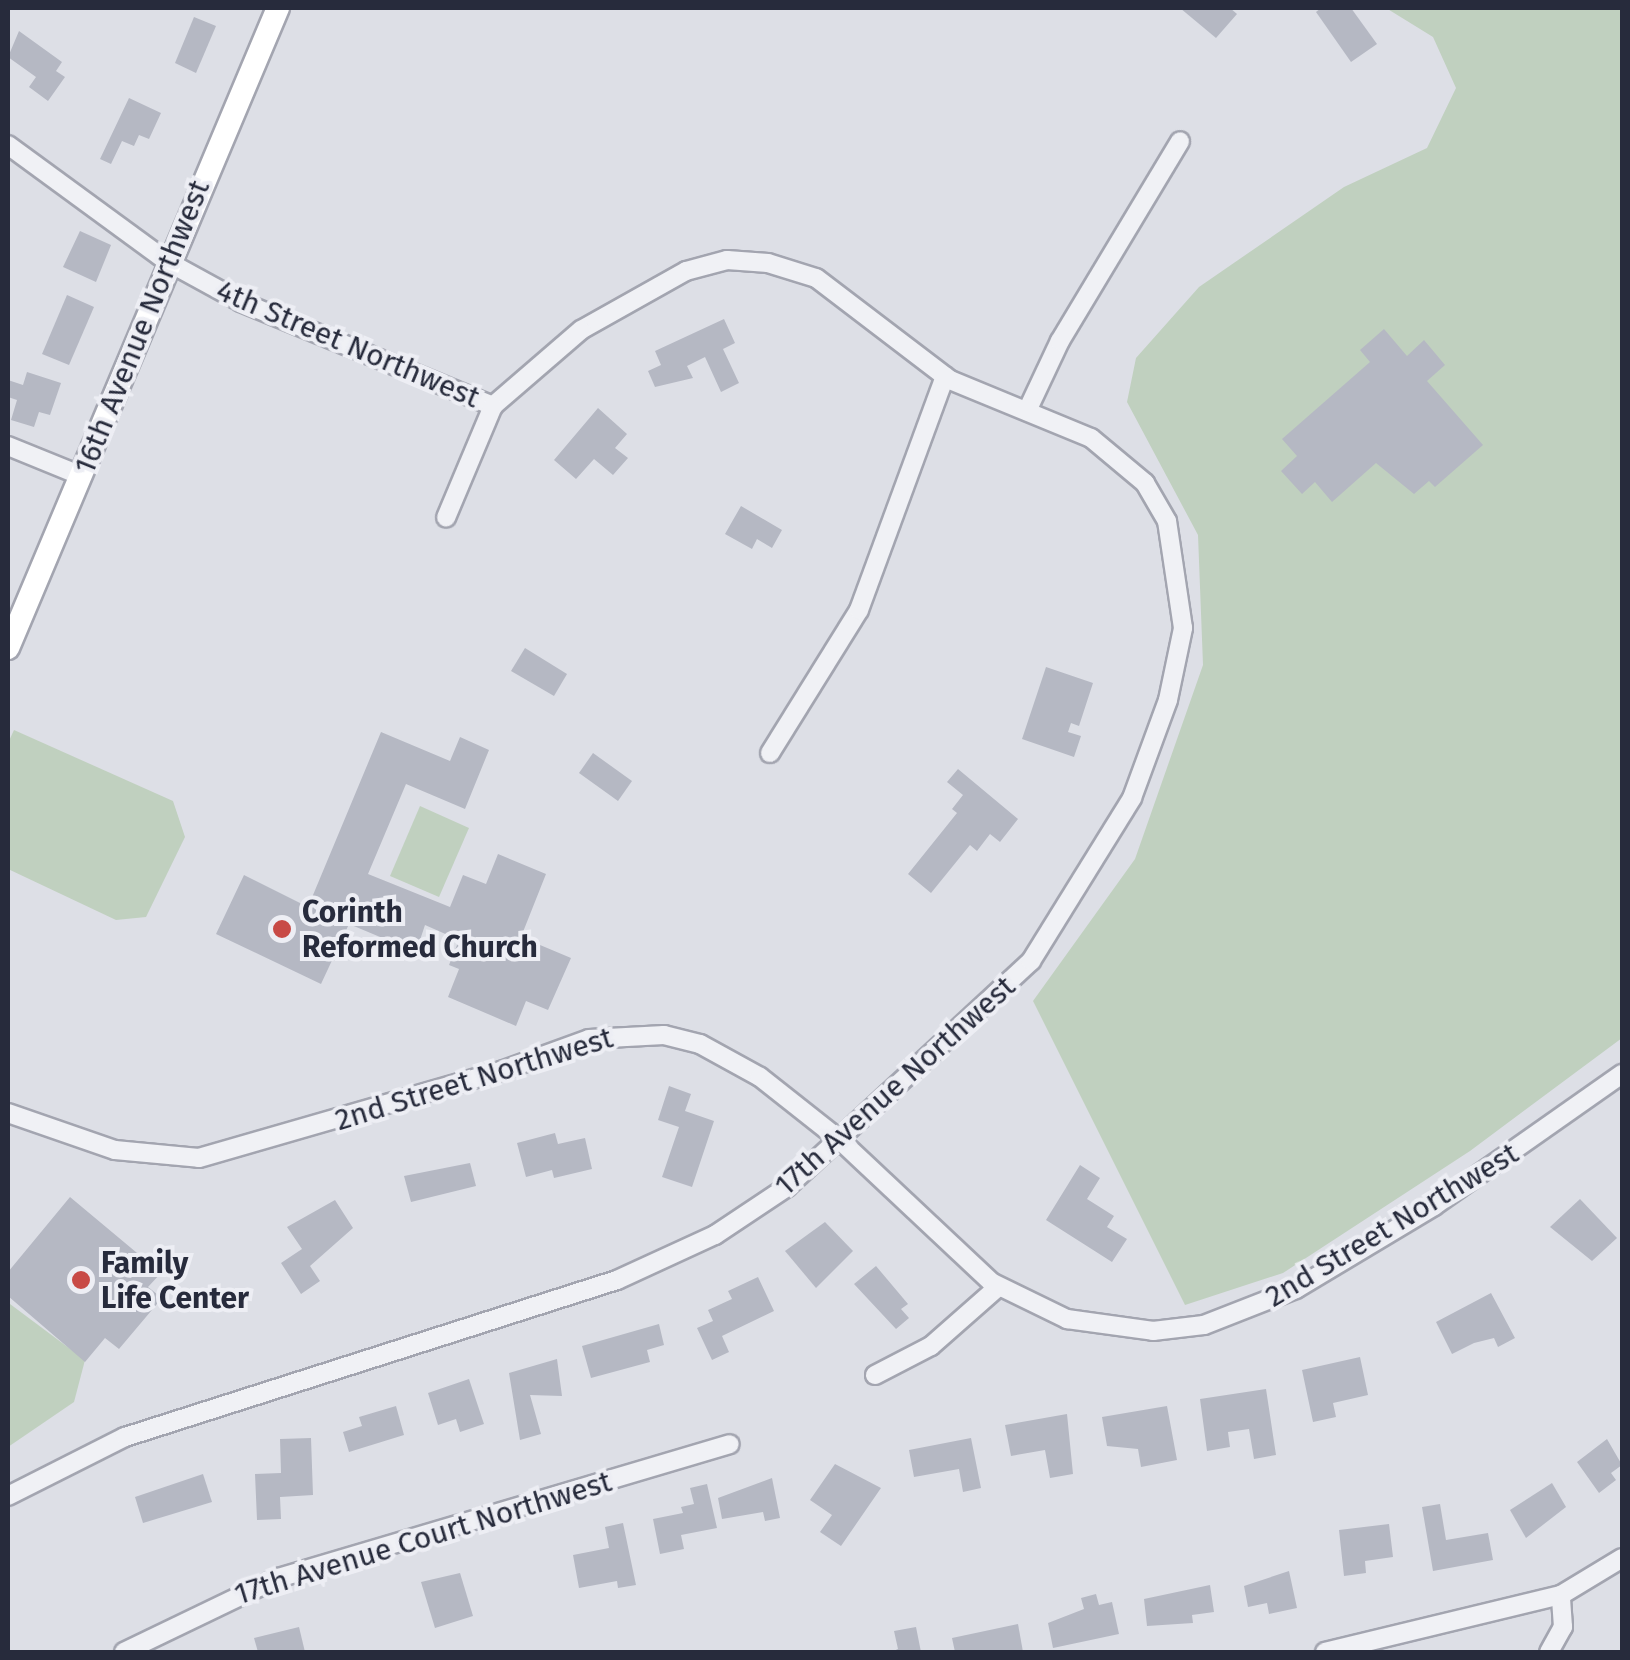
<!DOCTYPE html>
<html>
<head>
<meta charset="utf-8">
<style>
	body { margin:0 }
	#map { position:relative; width:1630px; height:1660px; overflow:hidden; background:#dddfe6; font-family:"Fira Sans",sans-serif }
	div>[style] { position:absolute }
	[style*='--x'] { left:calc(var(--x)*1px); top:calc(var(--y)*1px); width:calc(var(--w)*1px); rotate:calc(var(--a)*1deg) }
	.green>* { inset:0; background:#c0d0bf }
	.building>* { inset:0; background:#b5b8c3 }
	.roads { filter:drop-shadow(2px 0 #a3a5b0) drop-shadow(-2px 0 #a3a5b0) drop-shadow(0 2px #a3a5b0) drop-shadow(0 -2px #a3a5b0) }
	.minor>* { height:18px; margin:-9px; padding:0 9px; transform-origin:9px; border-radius:9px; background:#f0f1f5 }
	.major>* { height:22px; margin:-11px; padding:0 11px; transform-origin:11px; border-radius:11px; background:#fff }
	.dots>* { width:28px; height:28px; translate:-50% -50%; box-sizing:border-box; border:5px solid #edeef4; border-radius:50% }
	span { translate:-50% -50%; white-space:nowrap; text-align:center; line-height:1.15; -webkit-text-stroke:8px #edeef4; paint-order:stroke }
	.street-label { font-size:30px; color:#272b3c }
	.poi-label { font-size:30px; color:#272b3c; font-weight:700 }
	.left { translate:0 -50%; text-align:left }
	.frame { position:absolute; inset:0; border:10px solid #272b3c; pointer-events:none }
</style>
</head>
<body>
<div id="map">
	<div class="green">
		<i style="clip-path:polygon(1386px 8px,1622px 8px,1622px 1038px,1470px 1151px,1283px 1273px,1185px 1305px,1033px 1001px,1135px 859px,1203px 665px,1198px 535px,1127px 402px,1136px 358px,1199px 287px,1344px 187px,1427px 148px,1456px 88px,1433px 37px)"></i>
		<i style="clip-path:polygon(14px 730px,173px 801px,185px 837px,146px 917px,116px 920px,8px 869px,8px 743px)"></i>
		<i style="clip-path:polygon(420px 806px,469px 828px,439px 897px,390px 876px)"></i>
		<i style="clip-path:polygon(10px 1304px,85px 1360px,74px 1402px,8px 1447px)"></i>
	</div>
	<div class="building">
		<i style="clip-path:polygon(1180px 8px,1230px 8px,1237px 14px,1216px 38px)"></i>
		<i style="clip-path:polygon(1321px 8px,1351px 8px,1377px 44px,1351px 62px,1316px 12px)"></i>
		<i style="clip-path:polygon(194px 17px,216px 26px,196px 73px,175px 63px)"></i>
		<i style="clip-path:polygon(19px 31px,62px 62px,56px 71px,65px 77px,48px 101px,29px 87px,36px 77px,8px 57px)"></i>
		<i style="clip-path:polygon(129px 98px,161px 113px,149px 139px,139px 135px,134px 146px,122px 141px,111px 164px,100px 159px)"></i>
		<i style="clip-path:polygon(80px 231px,111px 245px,96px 282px,63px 267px)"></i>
		<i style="clip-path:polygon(67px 295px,94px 307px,69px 365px,42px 354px)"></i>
		<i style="clip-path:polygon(724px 319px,735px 343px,723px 349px,739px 383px,721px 392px,705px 357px,687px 366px,693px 378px,655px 387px,648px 371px,661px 365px,655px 351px)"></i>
		<i style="clip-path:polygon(1384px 329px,1407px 356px,1424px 340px,1445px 365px,1427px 381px,1483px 445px,1435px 487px,1429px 481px,1414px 494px,1376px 463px,1332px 502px,1315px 482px,1302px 494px,1281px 471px,1297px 456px,1282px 439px,1370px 362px,1360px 350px)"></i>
		<i style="clip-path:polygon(27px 372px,61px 383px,50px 415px,39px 412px,34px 427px,11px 420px,17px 400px,8px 397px,8px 380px,23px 385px)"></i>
		<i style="clip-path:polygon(598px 408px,627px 434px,615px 448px,628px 458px,613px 475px,594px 459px,576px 479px,554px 460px)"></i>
		<i style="clip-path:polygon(741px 506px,782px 530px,772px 548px,757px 539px,752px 549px,725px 534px)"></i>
		<i style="clip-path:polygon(525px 648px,567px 674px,554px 696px,511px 671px)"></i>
		<i style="clip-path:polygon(1046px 667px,1093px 683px,1079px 726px,1071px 723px,1068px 732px,1081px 736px,1074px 757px,1022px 739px)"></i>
		<i style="clip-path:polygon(381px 732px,450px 761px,460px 737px,489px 750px,465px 809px,406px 784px,368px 874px,450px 907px,463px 875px,486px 884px,498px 854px,546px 874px,521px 937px,571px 958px,548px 1010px,526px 1001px,516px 1026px,448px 997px,459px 969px,449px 965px,459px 940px,425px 925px,416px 952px,349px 924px,321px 984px,216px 934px,244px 875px,308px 907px)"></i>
		<i style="clip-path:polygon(593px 753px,632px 781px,618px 801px,579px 773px)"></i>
		<i style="clip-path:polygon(958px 769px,1018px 819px,1000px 842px,990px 834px,977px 851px,970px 845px,931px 893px,908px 874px,957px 813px,952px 809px,963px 795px,947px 782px)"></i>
		<i style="clip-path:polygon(669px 1086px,691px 1094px,685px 1111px,714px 1121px,692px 1187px,662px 1177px,679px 1127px,658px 1120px)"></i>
		<i style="clip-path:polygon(555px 1133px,558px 1144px,585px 1138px,592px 1169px,554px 1178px,552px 1170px,526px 1177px,517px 1143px)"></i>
		<i style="clip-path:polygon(470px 1163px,476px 1186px,411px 1202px,404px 1176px)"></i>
		<i style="clip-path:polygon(1080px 1165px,1100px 1178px,1087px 1199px,1114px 1216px,1107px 1227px,1127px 1239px,1112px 1262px,1046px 1220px)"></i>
		<i style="clip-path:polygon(70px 1197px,161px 1273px,148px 1287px,162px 1298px,119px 1349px,105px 1338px,85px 1362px,8px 1296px,8px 1272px)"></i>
		<i style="clip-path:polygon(1580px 1199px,1617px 1238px,1592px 1261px,1550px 1227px)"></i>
		<i style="clip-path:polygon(335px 1200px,353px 1228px,310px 1266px,320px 1281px,301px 1294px,281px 1263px,302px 1249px,287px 1227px)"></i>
		<i style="clip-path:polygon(825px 1222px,853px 1251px,816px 1288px,785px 1251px)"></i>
		<i style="clip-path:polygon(876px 1266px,908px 1304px,901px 1309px,909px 1318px,896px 1329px,854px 1284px)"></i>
		<i style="clip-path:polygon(758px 1277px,774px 1311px,722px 1336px,729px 1352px,712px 1360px,697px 1328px,713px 1321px,708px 1310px,732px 1299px,728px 1291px)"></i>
		<i style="clip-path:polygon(1491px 1293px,1515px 1338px,1498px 1347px,1494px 1338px,1474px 1343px,1452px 1354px,1436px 1322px)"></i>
		<i style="clip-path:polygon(659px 1324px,664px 1345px,647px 1350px,650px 1362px,591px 1378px,582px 1346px)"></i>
		<i style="clip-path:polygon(1360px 1357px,1368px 1395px,1333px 1403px,1336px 1417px,1313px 1422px,1302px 1370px)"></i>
		<i style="clip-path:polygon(557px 1359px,562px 1396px,530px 1395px,541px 1434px,520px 1440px,509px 1373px)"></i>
		<i style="clip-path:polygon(469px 1379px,484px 1424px,460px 1432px,456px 1419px,438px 1425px,428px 1393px)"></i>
		<i style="clip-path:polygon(1266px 1389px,1276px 1455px,1254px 1459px,1249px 1429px,1228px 1432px,1230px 1447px,1207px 1451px,1200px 1399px)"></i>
		<i style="clip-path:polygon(396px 1406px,404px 1435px,349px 1452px,343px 1432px,362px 1426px,359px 1417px)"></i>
		<i style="clip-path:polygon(1167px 1406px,1177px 1460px,1141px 1467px,1138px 1449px,1107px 1446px,1102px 1417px)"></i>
		<i style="clip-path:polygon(1067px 1414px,1073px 1474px,1050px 1478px,1045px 1450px,1011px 1456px,1005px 1425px)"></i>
		<i style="clip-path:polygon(311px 1438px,313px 1495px,280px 1497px,281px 1519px,257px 1520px,255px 1474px,281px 1473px,280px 1439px)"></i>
		<i style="clip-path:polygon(971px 1438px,981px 1488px,963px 1492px,959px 1469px,914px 1477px,909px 1450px)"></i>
		<i style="clip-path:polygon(1607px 1439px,1622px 1465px,1611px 1473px,1616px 1480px,1599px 1493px,1577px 1462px)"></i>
		<i style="clip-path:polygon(835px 1464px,881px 1488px,841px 1546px,820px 1532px,832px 1515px,810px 1500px)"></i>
		<i style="clip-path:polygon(203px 1474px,212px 1502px,143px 1523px,135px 1497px)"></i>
		<i style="clip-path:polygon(772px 1478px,780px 1518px,765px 1521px,763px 1512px,722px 1519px,718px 1498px)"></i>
		<i style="clip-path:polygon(1552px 1483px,1566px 1507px,1526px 1538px,1510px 1510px)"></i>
		<i style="clip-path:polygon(707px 1484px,717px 1528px,681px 1535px,684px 1549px,660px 1554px,653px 1519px,683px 1513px,681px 1507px,694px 1504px,690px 1488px)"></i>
		<i style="clip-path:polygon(1440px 1504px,1446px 1540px,1488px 1533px,1493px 1560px,1433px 1571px,1422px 1507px)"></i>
		<i style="clip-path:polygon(623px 1523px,636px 1585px,618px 1588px,617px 1581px,579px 1588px,573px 1555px,609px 1548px,605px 1527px)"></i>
		<i style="clip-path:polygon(1389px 1524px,1393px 1557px,1365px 1561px,1366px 1573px,1344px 1576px,1339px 1530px)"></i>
		<i style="clip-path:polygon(1289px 1571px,1297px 1608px,1269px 1614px,1267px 1603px,1248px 1607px,1244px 1586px)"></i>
		<i style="clip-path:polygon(460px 1573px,473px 1616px,435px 1628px,421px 1582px)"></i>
		<i style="clip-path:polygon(1210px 1585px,1214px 1612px,1192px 1615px,1193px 1623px,1147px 1626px,1144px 1599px)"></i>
		<i style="clip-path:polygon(1096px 1594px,1099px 1605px,1112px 1602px,1119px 1634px,1053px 1648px,1048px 1623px,1084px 1609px,1081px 1598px)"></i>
		<i style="clip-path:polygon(1018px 1624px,1023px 1652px,955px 1652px,952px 1638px)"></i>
		<i style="clip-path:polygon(299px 1627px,305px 1652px,258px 1652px,254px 1638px)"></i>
		<i style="clip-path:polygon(916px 1627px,921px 1652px,891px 1652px,898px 1649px,894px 1631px)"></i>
	</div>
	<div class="roads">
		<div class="minor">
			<i style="--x:8;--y:145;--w:198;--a:36.2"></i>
			<i style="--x:168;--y:262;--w:83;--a:28.7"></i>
			<i style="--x:241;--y:302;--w:273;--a:22.4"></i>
			<i style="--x:1027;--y:411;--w:77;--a:-64.8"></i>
			<i style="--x:1060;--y:341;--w:233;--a:-59"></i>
			<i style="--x:8;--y:446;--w:80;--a:22.1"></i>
			<i style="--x:770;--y:753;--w:168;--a:-58.1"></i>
			<i style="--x:859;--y:610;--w:249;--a:-69.8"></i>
			<i style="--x:8;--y:1113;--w:113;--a:19.1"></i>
			<i style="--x:115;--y:1150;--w:84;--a:5.4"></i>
			<i style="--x:199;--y:1158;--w:317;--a:-16.1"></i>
			<i style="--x:504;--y:1070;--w:90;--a:-20"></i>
			<i style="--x:589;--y:1039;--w:75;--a:-3.1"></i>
			<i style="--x:664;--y:1035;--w:37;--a:14"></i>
			<i style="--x:700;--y:1044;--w:68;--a:28.8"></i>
			<i style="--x:760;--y:1077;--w:103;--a:38.3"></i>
			<i style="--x:841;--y:1141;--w:206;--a:43.2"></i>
			<i style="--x:991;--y:1282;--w:85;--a:26"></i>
			<i style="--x:1067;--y:1319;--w:87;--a:7.9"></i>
			<i style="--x:1153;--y:1331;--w:51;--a:-6.7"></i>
			<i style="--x:1204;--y:1325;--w:99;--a:-21.4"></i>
			<i style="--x:1296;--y:1289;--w:161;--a:-31"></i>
			<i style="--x:1434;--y:1206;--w:230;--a:-35.1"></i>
			<i style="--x:875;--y:1375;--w:63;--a:-27.4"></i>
			<i style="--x:931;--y:1346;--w:89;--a:-41.4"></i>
			<i style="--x:8;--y:1496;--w:131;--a:-26.8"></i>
			<i style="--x:125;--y:1437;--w:516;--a:-17.7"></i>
			<i style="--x:617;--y:1280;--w:108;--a:-24.7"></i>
			<i style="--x:715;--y:1235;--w:87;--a:-33.7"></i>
			<i style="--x:787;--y:1187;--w:333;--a:-42.8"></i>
			<i style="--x:1031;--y:961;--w:192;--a:-58.2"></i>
			<i style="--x:1132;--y:798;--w:104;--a:-69.8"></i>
			<i style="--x:1168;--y:700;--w:74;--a:-78.2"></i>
			<i style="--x:1183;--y:628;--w:108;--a:-98.5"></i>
			<i style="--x:1167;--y:521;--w:44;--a:-120.1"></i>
			<i style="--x:1145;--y:483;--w:70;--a:-140.2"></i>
			<i style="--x:1091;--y:438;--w:152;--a:-157.6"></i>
			<i style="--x:950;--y:380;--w:168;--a:-142.7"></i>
			<i style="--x:816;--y:278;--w:50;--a:-162.6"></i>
			<i style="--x:768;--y:263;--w:41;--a:-175.8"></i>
			<i style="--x:727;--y:260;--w:42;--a:165"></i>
			<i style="--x:686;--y:271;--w:120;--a:150.7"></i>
			<i style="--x:581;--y:330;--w:116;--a:139.2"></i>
			<i style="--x:493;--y:406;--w:121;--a:112.8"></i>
			<i style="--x:124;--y:1652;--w:171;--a:-25.7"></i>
			<i style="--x:278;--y:1578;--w:471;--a:-16.5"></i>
			<i style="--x:1325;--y:1652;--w:243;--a:-13.6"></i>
			<i style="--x:1561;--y:1595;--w:71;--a:-31.2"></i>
			<i style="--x:1549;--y:1652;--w:29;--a:-61"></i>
			<i style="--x:1563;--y:1627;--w:32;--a:-94"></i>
		</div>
		<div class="major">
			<i style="--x:8;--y:648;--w:695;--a:-67.13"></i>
		</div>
	</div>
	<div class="dots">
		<i style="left:282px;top:929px;background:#c84a46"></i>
		<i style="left:81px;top:1280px;background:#c84a46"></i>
	</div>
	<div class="street-label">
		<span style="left:142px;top:327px;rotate:-68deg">16th Avenue Northwest</span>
		<span style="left:348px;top:344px;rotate:23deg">4th Street Northwest</span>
		<span style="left:474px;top:1079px;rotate:-17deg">2nd Street Northwest</span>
		<span style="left:895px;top:1086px;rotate:-42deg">17th Avenue Northwest</span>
		<span style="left:1392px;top:1225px;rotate:-31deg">2nd Street Northwest</span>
		<span style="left:423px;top:1538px;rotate:-17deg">17th Avenue Court Northwest</span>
	</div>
	<div class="poi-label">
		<span class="left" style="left:302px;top:929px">Corinth<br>Reformed Church</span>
		<span class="left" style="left:101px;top:1280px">Family<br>Life Center</span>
	</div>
	<div class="frame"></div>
</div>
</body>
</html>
